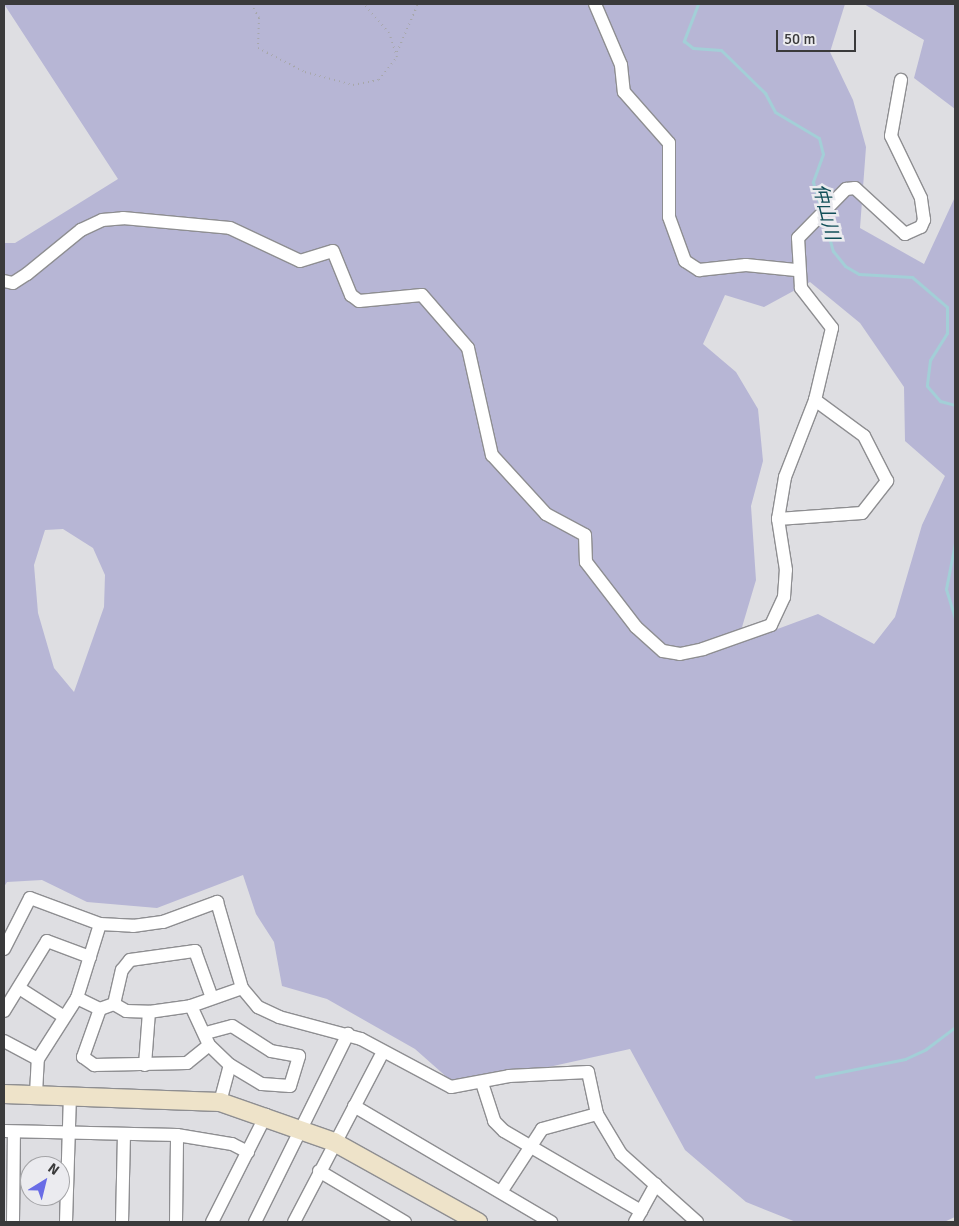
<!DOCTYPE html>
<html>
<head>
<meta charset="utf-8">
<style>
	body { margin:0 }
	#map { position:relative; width:959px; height:1226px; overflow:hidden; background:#dedee2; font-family:Signika,"Noto Sans JP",sans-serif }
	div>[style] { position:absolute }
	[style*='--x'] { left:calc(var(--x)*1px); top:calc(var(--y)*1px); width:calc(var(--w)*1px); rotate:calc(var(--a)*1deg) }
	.green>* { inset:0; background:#b7b6d5 }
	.stream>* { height:3px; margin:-1.5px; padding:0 1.5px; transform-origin:1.5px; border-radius:1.5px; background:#a3cfd7 }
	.path>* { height:2px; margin-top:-1px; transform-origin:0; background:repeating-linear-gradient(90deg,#a7a7aa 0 1px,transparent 0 5px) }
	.roads { filter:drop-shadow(1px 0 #8e8e91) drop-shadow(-1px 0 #8e8e91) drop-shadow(0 1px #8e8e91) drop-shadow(0 -1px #8e8e91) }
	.street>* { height:12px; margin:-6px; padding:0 6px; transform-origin:6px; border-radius:6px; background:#fff }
	.secondary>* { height:18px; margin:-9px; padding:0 9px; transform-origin:9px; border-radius:9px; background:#eee3c9 }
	span { translate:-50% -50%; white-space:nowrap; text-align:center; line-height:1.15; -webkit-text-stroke:5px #ebebef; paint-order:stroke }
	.water-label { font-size:19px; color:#104f58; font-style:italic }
	.frame { position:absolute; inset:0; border:5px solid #3a3a3b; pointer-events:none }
	.north { position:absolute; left:20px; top:1156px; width:50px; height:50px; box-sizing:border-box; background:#ebebef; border:1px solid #a4a4a7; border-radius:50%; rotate:36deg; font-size:14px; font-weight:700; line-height:20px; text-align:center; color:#3a3a3b }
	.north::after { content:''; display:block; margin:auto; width:18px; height:22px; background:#696ce6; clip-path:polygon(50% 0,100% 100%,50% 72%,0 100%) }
	.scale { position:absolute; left:776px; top:30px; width:80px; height:22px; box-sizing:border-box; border:2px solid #3a3a3b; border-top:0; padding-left:6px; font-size:15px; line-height:18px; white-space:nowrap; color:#3a3a3b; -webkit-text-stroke:4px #ebebef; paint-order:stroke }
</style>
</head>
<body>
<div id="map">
	<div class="green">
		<i style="clip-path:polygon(evenodd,4px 4px,845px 4px,830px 52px,853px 100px,866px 147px,860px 228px,924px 264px,955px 197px,955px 1217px,944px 1222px,796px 1222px,746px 1202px,685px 1150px,630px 1049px,458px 1087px,415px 1049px,327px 999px,282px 986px,274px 942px,256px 914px,243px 875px,157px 908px,87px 902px,42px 880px,7px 882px,4px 887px,4px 243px,15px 243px,118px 179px,4px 4px,810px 282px,860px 323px,904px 387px,905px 441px,945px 476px,922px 525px,895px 617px,874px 644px,818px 614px,737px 644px,756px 580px,751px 506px,763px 461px,758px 409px,736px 372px,703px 344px,725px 295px,764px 307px,810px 282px,4px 4px,63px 529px,93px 548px,105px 575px,104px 607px,74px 692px,54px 668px,38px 613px,34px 565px,45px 530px,63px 529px)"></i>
		<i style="clip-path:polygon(864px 4px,955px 4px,955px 109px,914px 78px,924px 40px)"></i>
	</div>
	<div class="stream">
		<i style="--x:698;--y:4;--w:40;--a:111"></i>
		<i style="--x:684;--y:41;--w:11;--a:38"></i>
		<i style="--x:693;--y:48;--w:28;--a:4"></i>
		<i style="--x:721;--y:50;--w:62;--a:44.3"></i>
		<i style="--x:765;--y:93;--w:21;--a:62"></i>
		<i style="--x:775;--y:112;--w:51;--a:30.6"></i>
		<i style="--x:819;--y:138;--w:16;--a:76"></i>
		<i style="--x:823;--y:154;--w:30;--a:110"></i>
		<i style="--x:813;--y:182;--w:29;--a:74"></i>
		<i style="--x:824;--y:218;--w:34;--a:75"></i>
		<i style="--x:833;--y:251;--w:19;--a:51"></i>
		<i style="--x:845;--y:266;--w:16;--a:30"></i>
		<i style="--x:859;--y:274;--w:53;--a:3.2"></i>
		<i style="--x:912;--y:277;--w:46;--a:40.6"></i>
		<i style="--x:947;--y:307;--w:26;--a:90"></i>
		<i style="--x:947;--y:333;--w:32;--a:122"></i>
		<i style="--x:930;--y:360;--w:26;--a:97"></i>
		<i style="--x:927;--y:386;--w:20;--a:49"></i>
		<i style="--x:940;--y:401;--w:16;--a:15"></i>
		<i style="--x:955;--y:543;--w:47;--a:101.1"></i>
		<i style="--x:946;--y:589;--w:31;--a:73"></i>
		<i style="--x:816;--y:1077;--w:91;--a:-11.4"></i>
		<i style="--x:905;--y:1059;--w:23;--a:-25"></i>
		<i style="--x:926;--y:1049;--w:36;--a:-37"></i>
	</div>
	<div class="path">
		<i style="--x:251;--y:4;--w:16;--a:60"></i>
		<i style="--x:259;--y:18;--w:30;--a:92"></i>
		<i style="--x:258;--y:48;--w:53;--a:27.1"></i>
		<i style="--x:305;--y:72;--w:50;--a:15.2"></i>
		<i style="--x:353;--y:85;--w:26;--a:-11"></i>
		<i style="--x:379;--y:80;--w:29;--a:-52"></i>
		<i style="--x:397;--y:57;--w:25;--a:-108"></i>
		<i style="--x:389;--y:33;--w:38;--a:-131"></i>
		<i style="--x:397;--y:52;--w:52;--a:-66.4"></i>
	</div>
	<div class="roads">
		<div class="street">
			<i style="--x:595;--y:4;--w:66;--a:66.9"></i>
			<i style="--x:621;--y:65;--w:27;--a:84"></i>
			<i style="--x:624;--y:92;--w:68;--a:48.6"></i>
			<i style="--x:669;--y:143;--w:74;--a:90"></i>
			<i style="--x:669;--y:217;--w:47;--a:70"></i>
			<i style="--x:685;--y:261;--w:17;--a:33"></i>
			<i style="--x:699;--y:270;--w:47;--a:-6.1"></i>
			<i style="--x:746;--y:265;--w:50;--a:5.7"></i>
			<i style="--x:4;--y:281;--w:9;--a:13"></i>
			<i style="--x:13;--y:283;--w:17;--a:-33"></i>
			<i style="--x:27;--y:274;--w:70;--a:-39.2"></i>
			<i style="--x:81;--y:230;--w:23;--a:-25"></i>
			<i style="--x:102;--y:220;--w:21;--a:-5"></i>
			<i style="--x:123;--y:218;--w:107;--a:5.3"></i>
			<i style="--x:230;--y:228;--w:77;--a:25.2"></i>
			<i style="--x:300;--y:261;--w:34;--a:-17"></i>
			<i style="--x:333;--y:251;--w:48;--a:67.8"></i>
			<i style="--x:351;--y:295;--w:10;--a:37"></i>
			<i style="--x:359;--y:301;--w:63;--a:-5.4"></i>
			<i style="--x:422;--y:295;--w:70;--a:49"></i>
			<i style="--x:468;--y:348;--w:110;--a:77.4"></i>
			<i style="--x:492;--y:455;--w:80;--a:47.5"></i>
			<i style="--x:546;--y:514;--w:44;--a:28.3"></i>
			<i style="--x:585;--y:535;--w:27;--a:88"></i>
			<i style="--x:586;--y:562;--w:82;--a:52.4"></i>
			<i style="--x:636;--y:627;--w:36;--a:42"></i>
			<i style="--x:663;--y:651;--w:17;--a:10"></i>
			<i style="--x:680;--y:654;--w:24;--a:-12"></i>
			<i style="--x:703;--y:649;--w:72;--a:-19.4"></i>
			<i style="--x:771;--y:625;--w:31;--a:-65"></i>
			<i style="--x:784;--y:597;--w:27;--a:-86"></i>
			<i style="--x:786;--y:570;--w:52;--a:-98.9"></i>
			<i style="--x:778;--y:519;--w:43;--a:-80.5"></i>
			<i style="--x:785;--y:477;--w:83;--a:-68.7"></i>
			<i style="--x:815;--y:400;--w:74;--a:-76.7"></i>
			<i style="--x:832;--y:328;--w:51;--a:-127.8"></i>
			<i style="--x:801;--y:288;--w:50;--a:-93.4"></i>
			<i style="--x:798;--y:238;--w:69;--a:-45.6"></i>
			<i style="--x:846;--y:189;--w:9;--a:-6"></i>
			<i style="--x:855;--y:188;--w:68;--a:42.6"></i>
			<i style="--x:905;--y:234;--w:17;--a:-24"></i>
			<i style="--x:921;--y:227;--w:8;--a:-67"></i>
			<i style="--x:924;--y:220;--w:22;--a:-98"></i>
			<i style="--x:921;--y:198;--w:69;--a:-115.8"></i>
			<i style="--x:891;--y:136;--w:57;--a:-79.9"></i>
			<i style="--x:778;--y:519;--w:84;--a:-4.1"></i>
			<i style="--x:862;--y:513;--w:41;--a:-52"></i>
			<i style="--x:887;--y:481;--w:51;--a:-117.1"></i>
			<i style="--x:864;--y:436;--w:61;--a:-143.7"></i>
			<i style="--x:4;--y:949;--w:57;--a:-63"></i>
			<i style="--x:30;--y:898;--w:75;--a:20.4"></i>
			<i style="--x:100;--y:924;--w:33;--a:3"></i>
			<i style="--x:133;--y:926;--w:30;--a:-8"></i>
			<i style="--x:163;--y:922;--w:58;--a:-20.3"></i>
			<i style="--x:217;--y:902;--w:90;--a:73.8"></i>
			<i style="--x:242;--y:988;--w:25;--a:50"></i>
			<i style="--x:258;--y:1007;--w:23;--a:25"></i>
			<i style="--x:279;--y:1017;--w:85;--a:15"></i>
			<i style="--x:361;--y:1039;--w:102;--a:28.1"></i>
			<i style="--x:451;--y:1087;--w:59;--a:-10.7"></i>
			<i style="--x:509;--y:1076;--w:79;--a:-2.9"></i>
			<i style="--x:588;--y:1072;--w:43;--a:77.9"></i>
			<i style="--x:597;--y:1114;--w:47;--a:59"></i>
			<i style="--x:621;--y:1154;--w:102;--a:41.8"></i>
			<i style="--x:19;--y:988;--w:52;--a:32.5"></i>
			<i style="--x:77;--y:998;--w:25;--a:26"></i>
			<i style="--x:100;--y:1009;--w:15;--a:-20"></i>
			<i style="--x:114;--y:1004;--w:14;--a:30"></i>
			<i style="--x:126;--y:1011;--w:23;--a:2"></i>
			<i style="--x:149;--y:1012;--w:42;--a:-8.1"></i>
			<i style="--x:191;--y:1006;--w:54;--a:-19.4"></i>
			<i style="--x:114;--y:1004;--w:35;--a:-77"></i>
			<i style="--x:122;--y:970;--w:13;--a:-51"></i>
			<i style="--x:130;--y:960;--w:66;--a:-7.9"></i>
			<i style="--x:195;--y:951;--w:50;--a:70.1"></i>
			<i style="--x:191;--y:1006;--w:43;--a:65.2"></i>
			<i style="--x:209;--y:1045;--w:29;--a:44"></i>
			<i style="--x:230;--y:1065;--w:37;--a:31"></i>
			<i style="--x:262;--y:1084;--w:28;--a:4"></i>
			<i style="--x:290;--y:1086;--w:31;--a:-73"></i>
			<i style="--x:299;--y:1056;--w:28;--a:-170"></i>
			<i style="--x:271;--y:1051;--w:46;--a:-147.3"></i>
			<i style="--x:232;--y:1026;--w:28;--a:165"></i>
			<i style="--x:100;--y:1009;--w:51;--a:109.5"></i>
			<i style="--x:83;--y:1057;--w:14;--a:36"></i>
			<i style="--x:94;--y:1065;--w:93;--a:-1.2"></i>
			<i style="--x:187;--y:1063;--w:28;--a:-39"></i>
			<i style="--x:4;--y:1011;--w:82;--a:-58.4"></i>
			<i style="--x:47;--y:941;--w:46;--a:20.4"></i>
			<i style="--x:4;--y:1041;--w:38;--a:28"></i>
			<i style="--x:145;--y:1065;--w:53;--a:-85.7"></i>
			<i style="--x:482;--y:1083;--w:40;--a:72"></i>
			<i style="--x:494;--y:1121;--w:14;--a:45"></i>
			<i style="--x:504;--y:1131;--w:159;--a:30.3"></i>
			<i style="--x:36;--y:1094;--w:35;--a:-87"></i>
			<i style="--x:38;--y:1059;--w:72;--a:-57.4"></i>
			<i style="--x:77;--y:998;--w:77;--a:-72.7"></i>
			<i style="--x:220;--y:1102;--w:38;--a:-75"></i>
			<i style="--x:354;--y:1106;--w:229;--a:30.5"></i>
			<i style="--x:4;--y:1131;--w:173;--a:1.3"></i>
			<i style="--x:177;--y:1135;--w:56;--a:9.3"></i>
			<i style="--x:232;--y:1144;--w:18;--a:27"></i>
			<i style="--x:319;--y:1171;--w:100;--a:30.7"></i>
			<i style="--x:501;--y:1192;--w:75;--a:-56.9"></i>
			<i style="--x:542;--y:1129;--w:57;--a:-15.3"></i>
			<i style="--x:13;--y:1222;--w:90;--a:-89.4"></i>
			<i style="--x:66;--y:1222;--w:127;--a:-88.2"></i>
			<i style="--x:122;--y:1222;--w:88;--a:-88.7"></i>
			<i style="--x:176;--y:1222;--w:87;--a:-89.3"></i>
			<i style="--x:212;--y:1222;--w:120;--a:-63.2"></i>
			<i style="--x:255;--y:1222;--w:210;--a:-63.7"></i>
			<i style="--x:294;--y:1222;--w:192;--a:-62.4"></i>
			<i style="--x:635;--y:1222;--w:43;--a:-61.1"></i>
		</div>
		<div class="secondary">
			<i style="--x:4;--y:1094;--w:216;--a:2.1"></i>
			<i style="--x:220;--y:1102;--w:121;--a:19.3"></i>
			<i style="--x:334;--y:1142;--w:165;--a:29.1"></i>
		</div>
	</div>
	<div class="water-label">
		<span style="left:825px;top:212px;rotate:76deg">仲山川</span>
	</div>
	<div class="frame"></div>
	<div class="north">N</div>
	<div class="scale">50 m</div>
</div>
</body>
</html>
